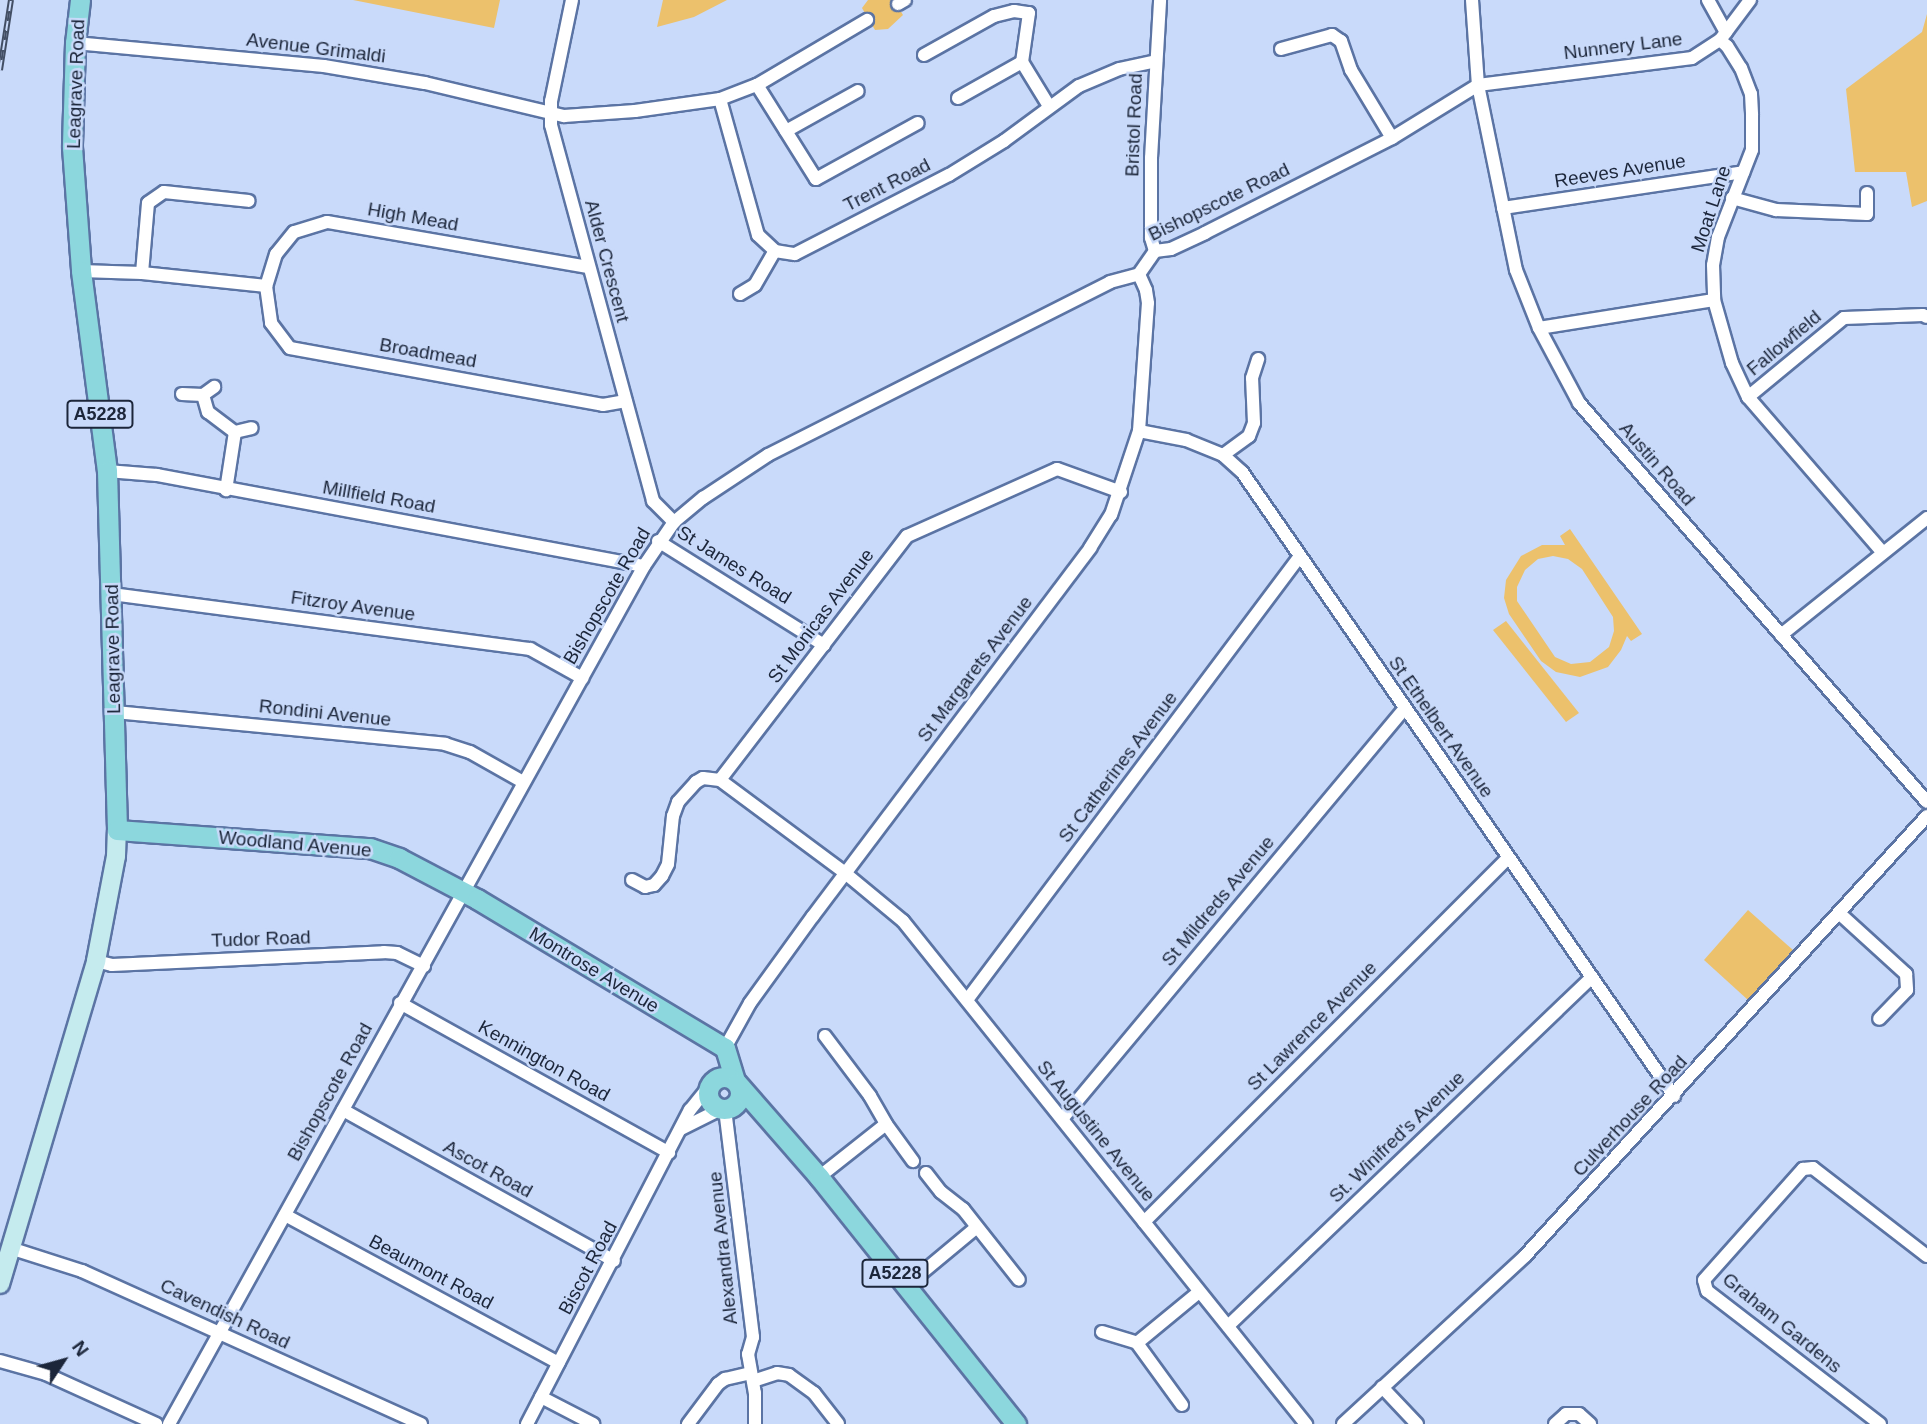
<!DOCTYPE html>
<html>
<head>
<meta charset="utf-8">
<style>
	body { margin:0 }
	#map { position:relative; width:1927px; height:1424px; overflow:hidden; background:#c9dafa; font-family:Arial,sans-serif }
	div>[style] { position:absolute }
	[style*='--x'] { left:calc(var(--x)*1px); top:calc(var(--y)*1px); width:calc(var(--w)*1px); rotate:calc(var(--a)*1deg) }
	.green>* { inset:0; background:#ecc16c }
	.roads { filter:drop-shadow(2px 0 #5b74a4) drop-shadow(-2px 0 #5b74a4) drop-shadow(0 2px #5b74a4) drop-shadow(0 -2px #5b74a4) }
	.minor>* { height:12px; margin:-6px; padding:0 6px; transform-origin:6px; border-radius:6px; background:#fff }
	.secondary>* { height:18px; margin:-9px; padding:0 9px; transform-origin:9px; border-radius:9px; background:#c5ebee }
	.primary>* { height:19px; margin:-9.5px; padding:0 9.5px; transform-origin:9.5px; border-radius:9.5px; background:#8cd7dd }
	.primary>.ring { margin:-9.5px; padding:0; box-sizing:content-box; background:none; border:19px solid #8cd7dd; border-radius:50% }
	.rail>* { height:6px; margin-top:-3px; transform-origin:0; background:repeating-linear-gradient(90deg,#c9dafa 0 10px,#424e64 0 20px); box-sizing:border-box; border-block:2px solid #424e64 }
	span { translate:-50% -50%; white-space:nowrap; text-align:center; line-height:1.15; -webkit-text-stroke:5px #c9dafa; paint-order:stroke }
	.shield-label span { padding:2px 5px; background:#c9dafa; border:2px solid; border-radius:5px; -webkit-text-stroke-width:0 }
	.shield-label { font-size:18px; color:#1c263a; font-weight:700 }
	.street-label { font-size:19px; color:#1c263a }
	.north { position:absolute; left:28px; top:1326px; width:70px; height:70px; -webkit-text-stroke:5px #c9dafa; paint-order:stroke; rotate:54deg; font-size:19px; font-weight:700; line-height:28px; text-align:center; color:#1c263a }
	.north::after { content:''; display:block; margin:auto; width:24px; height:32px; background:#1c263a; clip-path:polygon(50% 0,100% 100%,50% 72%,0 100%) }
</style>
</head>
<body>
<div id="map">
	<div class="green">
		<i style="clip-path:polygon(353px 0,500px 0,494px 28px)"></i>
		<i style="clip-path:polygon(663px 0,727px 0,694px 17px,657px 27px)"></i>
		<i style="clip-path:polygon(868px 0,894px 0,903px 15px,888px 29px,875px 30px,862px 8px)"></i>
		<i style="clip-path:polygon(1927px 14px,1927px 201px,1912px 207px,1906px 172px,1855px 172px,1846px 89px,1922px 32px)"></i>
		<i style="clip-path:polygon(evenodd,1570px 529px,1642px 634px,1631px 641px,1627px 636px,1621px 650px,1608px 667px,1580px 677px,1556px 672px,1541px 661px,1509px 614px,1504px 598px,1506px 580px,1521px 556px,1542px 545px,1565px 545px,1560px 536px,1570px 529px,1553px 556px,1568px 559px,1582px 569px,1613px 617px,1614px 631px,1609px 647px,1590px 662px,1571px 664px,1555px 657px,1517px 601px,1517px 587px,1525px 570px,1538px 559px,1553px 556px)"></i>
		<i style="clip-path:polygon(1506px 621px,1579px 713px,1566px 722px,1493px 630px)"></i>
		<i style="clip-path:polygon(1748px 910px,1793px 950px,1748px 1000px,1704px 960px)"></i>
	</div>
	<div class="roads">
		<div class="minor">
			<i style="--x:572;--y:0;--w:103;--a:101.7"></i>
			<i style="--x:551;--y:101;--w:24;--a:90"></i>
			<i style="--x:551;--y:125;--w:390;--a:74.8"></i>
			<i style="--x:653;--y:501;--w:30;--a:45"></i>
			<i style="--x:1472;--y:0;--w:85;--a:86"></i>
			<i style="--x:1478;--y:85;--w:189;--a:78.4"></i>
			<i style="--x:1516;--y:270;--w:62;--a:68.4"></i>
			<i style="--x:1539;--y:328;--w:85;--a:61.9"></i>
			<i style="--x:1579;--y:403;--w:529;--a:48.91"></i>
			<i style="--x:1708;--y:0;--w:37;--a:61"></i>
			<i style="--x:898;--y:4;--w:8;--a:-30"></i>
			<i style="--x:1720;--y:40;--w:9;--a:41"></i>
			<i style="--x:1727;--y:46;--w:26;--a:58"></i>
			<i style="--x:1741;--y:68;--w:28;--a:69"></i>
			<i style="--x:1751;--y:94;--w:21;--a:87"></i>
			<i style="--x:1752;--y:115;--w:35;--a:90"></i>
			<i style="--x:1752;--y:150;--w:93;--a:111.3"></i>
			<i style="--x:1718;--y:237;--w:28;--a:100"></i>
			<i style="--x:1713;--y:265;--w:35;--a:88"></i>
			<i style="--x:1714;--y:300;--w:66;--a:74.1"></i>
			<i style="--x:1732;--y:363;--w:38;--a:65"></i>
			<i style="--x:1748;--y:397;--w:206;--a:49.1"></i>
			<i style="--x:75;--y:43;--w:250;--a:5.3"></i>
			<i style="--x:324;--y:66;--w:102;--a:9.6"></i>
			<i style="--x:425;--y:83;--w:143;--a:13.4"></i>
			<i style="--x:564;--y:116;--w:71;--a:-4"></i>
			<i style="--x:635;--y:111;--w:86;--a:-8"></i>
			<i style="--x:720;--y:99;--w:40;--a:-21"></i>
			<i style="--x:757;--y:85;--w:128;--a:-30.6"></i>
			<i style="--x:1281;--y:49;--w:53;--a:-15.4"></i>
			<i style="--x:1332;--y:35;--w:11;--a:34"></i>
			<i style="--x:1341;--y:41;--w:31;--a:71"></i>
			<i style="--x:1351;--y:70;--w:79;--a:58.9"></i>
			<i style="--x:924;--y:55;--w:80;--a:-29.1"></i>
			<i style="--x:994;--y:16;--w:21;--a:-14"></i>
			<i style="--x:1014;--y:11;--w:15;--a:8"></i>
			<i style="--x:1029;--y:13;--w:49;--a:98.1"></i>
			<i style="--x:1022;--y:62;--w:52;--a:58.5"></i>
			<i style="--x:757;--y:85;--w:111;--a:57.9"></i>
			<i style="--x:816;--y:179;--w:116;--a:-28.8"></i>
			<i style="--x:958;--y:98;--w:73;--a:-29.4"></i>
			<i style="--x:720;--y:99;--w:141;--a:74.4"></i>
			<i style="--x:758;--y:235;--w:23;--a:43"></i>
			<i style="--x:775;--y:251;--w:20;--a:9"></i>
			<i style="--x:795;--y:254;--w:173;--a:-27.2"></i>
			<i style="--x:949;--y:175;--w:65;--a:-31.7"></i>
			<i style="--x:1004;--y:141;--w:93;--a:-36.3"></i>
			<i style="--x:1079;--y:86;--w:43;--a:-23"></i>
			<i style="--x:1119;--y:69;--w:38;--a:-12"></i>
			<i style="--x:786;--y:131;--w:82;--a:-29.1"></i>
			<i style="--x:1732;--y:198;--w:46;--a:15.3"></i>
			<i style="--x:1776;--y:210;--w:91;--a:2.5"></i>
			<i style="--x:1867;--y:214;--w:21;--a:-90"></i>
			<i style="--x:1503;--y:208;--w:243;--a:-8.5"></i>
			<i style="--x:1155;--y:251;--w:14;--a:-107"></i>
			<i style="--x:1151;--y:238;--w:80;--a:-90"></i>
			<i style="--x:1151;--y:158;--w:158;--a:-86.7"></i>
			<i style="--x:588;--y:267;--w:265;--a:-170.2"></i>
			<i style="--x:327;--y:222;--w:34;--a:163"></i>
			<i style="--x:294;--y:232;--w:28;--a:129"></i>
			<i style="--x:276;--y:254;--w:34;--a:107"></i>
			<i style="--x:266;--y:286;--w:37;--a:82"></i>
			<i style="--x:271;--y:323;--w:31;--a:53"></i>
			<i style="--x:290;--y:348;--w:318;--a:10.3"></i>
			<i style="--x:603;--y:405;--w:23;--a:-10"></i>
			<i style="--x:81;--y:271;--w:61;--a:1.9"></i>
			<i style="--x:142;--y:273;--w:125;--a:6"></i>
			<i style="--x:142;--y:273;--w:70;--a:-85.1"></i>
			<i style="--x:148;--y:203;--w:19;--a:-35"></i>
			<i style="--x:164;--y:192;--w:85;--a:6"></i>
			<i style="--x:740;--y:294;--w:17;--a:-31"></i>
			<i style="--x:755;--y:285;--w:39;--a:-60"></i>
			<i style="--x:1539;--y:328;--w:177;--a:-9.1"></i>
			<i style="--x:182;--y:394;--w:21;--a:3"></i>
			<i style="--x:203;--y:395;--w:14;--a:-36"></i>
			<i style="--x:203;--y:395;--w:18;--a:74"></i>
			<i style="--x:208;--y:412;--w:34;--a:37"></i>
			<i style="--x:235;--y:432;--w:59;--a:98.8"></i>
			<i style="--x:1748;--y:397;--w:124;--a:-39.5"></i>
			<i style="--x:1844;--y:318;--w:79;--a:-2.2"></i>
			<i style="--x:1923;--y:315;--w:4;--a:27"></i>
			<i style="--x:1139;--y:431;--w:48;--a:10.8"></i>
			<i style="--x:1186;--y:440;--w:40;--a:22"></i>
			<i style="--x:1223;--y:455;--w:25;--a:42"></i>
			<i style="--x:1242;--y:472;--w:759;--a:55.3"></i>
			<i style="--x:235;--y:432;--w:17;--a:-13"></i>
			<i style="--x:1223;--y:455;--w:32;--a:-36"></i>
			<i style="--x:1249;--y:436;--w:14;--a:-69"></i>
			<i style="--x:1254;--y:423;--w:45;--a:-92.5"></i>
			<i style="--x:1252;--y:378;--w:20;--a:-72"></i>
			<i style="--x:107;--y:471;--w:50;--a:4.6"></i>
			<i style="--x:157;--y:475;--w:495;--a:10.6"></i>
			<i style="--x:1121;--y:492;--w:68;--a:-160.2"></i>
			<i style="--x:1057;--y:469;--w:164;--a:155.9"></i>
			<i style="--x:907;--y:536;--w:307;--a:127.5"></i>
			<i style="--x:720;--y:780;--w:156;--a:36.6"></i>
			<i style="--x:845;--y:873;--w:75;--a:39.6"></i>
			<i style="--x:903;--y:921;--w:645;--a:51.3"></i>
			<i style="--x:658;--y:541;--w:196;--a:32.1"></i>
			<i style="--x:112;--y:594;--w:422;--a:7.5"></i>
			<i style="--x:530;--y:649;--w:60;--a:29.1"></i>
			<i style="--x:1781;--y:635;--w:187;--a:-38.7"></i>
			<i style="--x:115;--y:712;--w:332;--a:5.5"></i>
			<i style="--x:445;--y:744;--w:26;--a:18"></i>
			<i style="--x:470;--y:752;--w:61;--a:29.5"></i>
			<i style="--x:632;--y:880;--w:15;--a:28"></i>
			<i style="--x:645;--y:887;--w:9;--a:-13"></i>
			<i style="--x:654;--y:885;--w:12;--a:-48"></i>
			<i style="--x:662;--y:876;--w:13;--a:-63"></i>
			<i style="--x:668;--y:864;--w:48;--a:-84.1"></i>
			<i style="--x:673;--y:816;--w:15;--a:-70"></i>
			<i style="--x:678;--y:802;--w:27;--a:-48"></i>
			<i style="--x:696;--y:782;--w:8;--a:-30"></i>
			<i style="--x:703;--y:778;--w:17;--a:7"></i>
			<i style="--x:1839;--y:913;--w:91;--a:42.3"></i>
			<i style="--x:1906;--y:974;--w:16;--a:86"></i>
			<i style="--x:1907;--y:990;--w:40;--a:134"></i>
			<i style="--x:96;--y:961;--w:16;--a:14"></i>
			<i style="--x:112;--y:965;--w:272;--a:-2.7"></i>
			<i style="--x:384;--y:952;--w:13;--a:4"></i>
			<i style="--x:397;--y:953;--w:30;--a:26"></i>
			<i style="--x:967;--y:1000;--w:555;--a:-53.13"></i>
			<i style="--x:400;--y:1003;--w:308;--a:29.1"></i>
			<i style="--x:825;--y:1036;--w:75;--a:53.1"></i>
			<i style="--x:870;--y:1096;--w:32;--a:60"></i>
			<i style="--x:725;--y:1048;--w:51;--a:-60.9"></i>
			<i style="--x:750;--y:1003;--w:107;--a:-54.1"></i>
			<i style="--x:813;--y:916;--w:461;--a:-53"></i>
			<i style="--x:1090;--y:548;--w:39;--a:-58"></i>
			<i style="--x:1111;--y:515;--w:89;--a:-71.6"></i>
			<i style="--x:1139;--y:431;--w:128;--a:-86"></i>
			<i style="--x:1148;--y:303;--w:13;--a:-99"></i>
			<i style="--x:1146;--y:290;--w:17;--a:-114"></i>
			<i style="--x:725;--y:1109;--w:230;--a:83"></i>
			<i style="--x:753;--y:1337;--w:18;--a:106"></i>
			<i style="--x:748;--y:1354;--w:40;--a:80"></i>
			<i style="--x:755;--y:1393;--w:31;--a:90"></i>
			<i style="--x:343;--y:1110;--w:310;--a:29.1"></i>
			<i style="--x:1062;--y:1119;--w:535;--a:-50.15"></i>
			<i style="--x:681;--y:1129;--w:45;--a:-26.6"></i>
			<i style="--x:926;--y:1173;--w:24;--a:52"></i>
			<i style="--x:941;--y:1192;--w:28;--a:38"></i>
			<i style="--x:963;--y:1209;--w:90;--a:51.7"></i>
			<i style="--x:819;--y:1177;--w:85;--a:-38.3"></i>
			<i style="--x:886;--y:1124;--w:46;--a:53.9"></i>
			<i style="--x:285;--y:1215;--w:311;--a:28.4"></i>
			<i style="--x:1144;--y:1222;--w:515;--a:-45"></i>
			<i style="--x:10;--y:1248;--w:76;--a:17.7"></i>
			<i style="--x:82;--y:1271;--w:372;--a:24.3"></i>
			<i style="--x:906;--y:1286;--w:92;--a:-39.7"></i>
			<i style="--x:1228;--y:1326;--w:504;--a:-43.79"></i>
			<i style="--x:1102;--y:1332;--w:37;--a:17"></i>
			<i style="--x:0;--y:1361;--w:48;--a:15.8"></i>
			<i style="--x:46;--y:1374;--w:121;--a:24.4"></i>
			<i style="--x:753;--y:1381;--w:25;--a:-18"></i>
			<i style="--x:777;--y:1373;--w:12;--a:9"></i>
			<i style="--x:789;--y:1375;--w:31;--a:36"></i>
			<i style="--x:814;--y:1393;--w:39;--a:52"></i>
			<i style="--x:1382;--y:1387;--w:51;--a:46.6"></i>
			<i style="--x:541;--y:1397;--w:59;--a:27.4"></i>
			<i style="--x:1182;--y:1405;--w:77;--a:-126"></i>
			<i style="--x:1137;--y:1343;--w:80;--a:-39.4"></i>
			<i style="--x:169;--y:1424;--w:981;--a:-61.03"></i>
			<i style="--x:644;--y:566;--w:53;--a:-55.7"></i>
			<i style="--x:674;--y:522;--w:38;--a:-40"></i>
			<i style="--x:703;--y:498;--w:78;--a:-33.5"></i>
			<i style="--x:768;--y:455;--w:383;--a:-26.8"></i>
			<i style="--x:1110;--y:282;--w:30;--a:-15"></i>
			<i style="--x:1139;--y:274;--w:28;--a:-55"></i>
			<i style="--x:1155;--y:251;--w:16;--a:-7"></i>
			<i style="--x:1171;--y:249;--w:38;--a:-25"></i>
			<i style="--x:1205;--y:233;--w:210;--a:-26.9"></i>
			<i style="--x:1392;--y:138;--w:101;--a:-31.6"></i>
			<i style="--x:1478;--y:85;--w:216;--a:-7.2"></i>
			<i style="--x:1692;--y:58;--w:33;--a:-33"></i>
			<i style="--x:1720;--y:40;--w:50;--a:-53.1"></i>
			<i style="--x:527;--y:1424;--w:354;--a:-62.6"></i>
			<i style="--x:690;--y:1110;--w:28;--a:-51"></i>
			<i style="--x:688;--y:1424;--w:50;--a:-53.1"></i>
			<i style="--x:718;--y:1384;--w:9;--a:-36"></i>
			<i style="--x:725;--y:1379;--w:26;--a:-13"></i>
			<i style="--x:1343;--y:1424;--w:248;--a:-42.7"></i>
			<i style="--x:1525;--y:1256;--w:596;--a:-47.58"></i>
			<i style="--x:1555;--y:1424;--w:15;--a:-42"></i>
			<i style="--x:1566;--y:1414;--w:13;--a:0"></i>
			<i style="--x:1579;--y:1414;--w:15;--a:42"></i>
			<i style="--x:1880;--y:1424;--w:218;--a:-142.4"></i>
			<i style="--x:1707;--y:1291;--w:11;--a:-105"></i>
			<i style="--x:1704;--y:1280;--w:149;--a:-48.3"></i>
			<i style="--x:1803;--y:1169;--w:10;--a:-6"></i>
			<i style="--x:1813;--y:1168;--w:144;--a:37.7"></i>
		</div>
		<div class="secondary">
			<i style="--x:0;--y:1284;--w:337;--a:-73.4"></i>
			<i style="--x:96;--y:961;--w:107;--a:-79.2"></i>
			<i style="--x:116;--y:856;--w:26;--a:-88"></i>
		</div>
		<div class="primary">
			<i style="--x:80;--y:0;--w:43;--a:96.6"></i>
			<i style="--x:75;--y:43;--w:104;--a:91.7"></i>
			<i style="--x:72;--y:147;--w:124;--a:85.8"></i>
			<i style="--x:81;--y:271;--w:202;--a:82.6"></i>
			<i style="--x:107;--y:471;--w:359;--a:88.4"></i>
			<i style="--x:117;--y:830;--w:254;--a:4.1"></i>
			<i style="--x:370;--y:848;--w:31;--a:19"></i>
			<i style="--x:399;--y:858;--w:88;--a:27.7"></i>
			<i style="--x:477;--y:899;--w:289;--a:31"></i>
			<i style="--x:725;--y:1048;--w:34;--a:73"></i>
			<i class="ring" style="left:708px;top:1077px;width:13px;height:13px"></i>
			<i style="--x:737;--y:1083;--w:125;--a:48.9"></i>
			<i style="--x:819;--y:1177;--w:316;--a:51.4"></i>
		</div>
	</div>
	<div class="rail">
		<i style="--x:0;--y:70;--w:71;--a:-81.1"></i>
	</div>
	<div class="shield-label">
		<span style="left:100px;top:414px">A5228</span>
		<span style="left:895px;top:1273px">A5228</span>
	</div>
	<div class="street-label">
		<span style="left:1623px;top:46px;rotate:-7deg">Nunnery Lane</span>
		<span style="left:316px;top:48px;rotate:7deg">Avenue Grimaldi</span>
		<span style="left:76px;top:84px;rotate:-88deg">Leagrave Road</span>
		<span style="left:1134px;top:125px;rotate:-88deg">Bristol Road</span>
		<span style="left:1620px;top:171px;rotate:-9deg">Reeves Avenue</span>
		<span style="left:887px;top:185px;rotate:-27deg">Trent Road</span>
		<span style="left:1219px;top:202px;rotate:-26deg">Bishopscote Road</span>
		<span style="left:1711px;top:209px;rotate:-72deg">Moat Lane</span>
		<span style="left:413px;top:217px;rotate:10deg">High Mead</span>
		<span style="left:607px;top:261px;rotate:75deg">Alder Crescent</span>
		<span style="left:1784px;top:343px;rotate:-40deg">Fallowfield</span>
		<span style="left:428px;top:353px;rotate:10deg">Broadmead</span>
		<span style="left:1657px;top:464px;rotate:49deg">Austin Road</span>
		<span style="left:379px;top:497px;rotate:10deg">Millfield Road</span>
		<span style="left:734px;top:565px;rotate:32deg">St James Road</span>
		<span style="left:607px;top:596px;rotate:-60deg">Bishopscote Road</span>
		<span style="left:353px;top:606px;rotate:8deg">Fitzroy Avenue</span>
		<span style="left:821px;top:616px;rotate:-53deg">St Monicas Avenue</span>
		<span style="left:113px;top:649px;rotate:-91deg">Leagrave Road</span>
		<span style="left:975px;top:669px;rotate:-53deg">St Margarets Avenue</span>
		<span style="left:325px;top:713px;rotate:6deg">Rondini Avenue</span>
		<span style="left:1441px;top:727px;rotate:55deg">St Ethelbert Avenue</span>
		<span style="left:1118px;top:767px;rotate:-53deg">St Catherines Avenue</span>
		<span style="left:295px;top:844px;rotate:5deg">Woodland Avenue</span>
		<span style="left:1218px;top:901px;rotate:-50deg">St Mildreds Avenue</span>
		<span style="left:261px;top:939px;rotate:-2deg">Tudor Road</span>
		<span style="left:594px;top:970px;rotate:31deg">Montrose Avenue</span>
		<span style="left:1312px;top:1026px;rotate:-45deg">St Lawrence Avenue</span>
		<span style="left:544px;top:1061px;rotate:29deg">Kennington Road</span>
		<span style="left:330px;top:1092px;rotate:-61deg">Bishopscote Road</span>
		<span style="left:1630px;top:1116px;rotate:-47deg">Culverhouse Road</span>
		<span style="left:1096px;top:1131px;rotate:51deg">St Augustine Avenue</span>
		<span style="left:1397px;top:1137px;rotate:-44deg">St. Winifred's Avenue</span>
		<span style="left:488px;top:1169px;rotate:29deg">Ascot Road</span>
		<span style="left:723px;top:1248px;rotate:-96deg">Alexandra Avenue</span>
		<span style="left:588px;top:1268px;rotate:-62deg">Biscot Road</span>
		<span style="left:431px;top:1272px;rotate:28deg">Beaumont Road</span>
		<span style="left:225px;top:1314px;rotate:25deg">Cavendish Road</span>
		<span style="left:1782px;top:1323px;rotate:39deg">Graham Gardens</span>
	</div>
	<div class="north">N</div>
</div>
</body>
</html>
